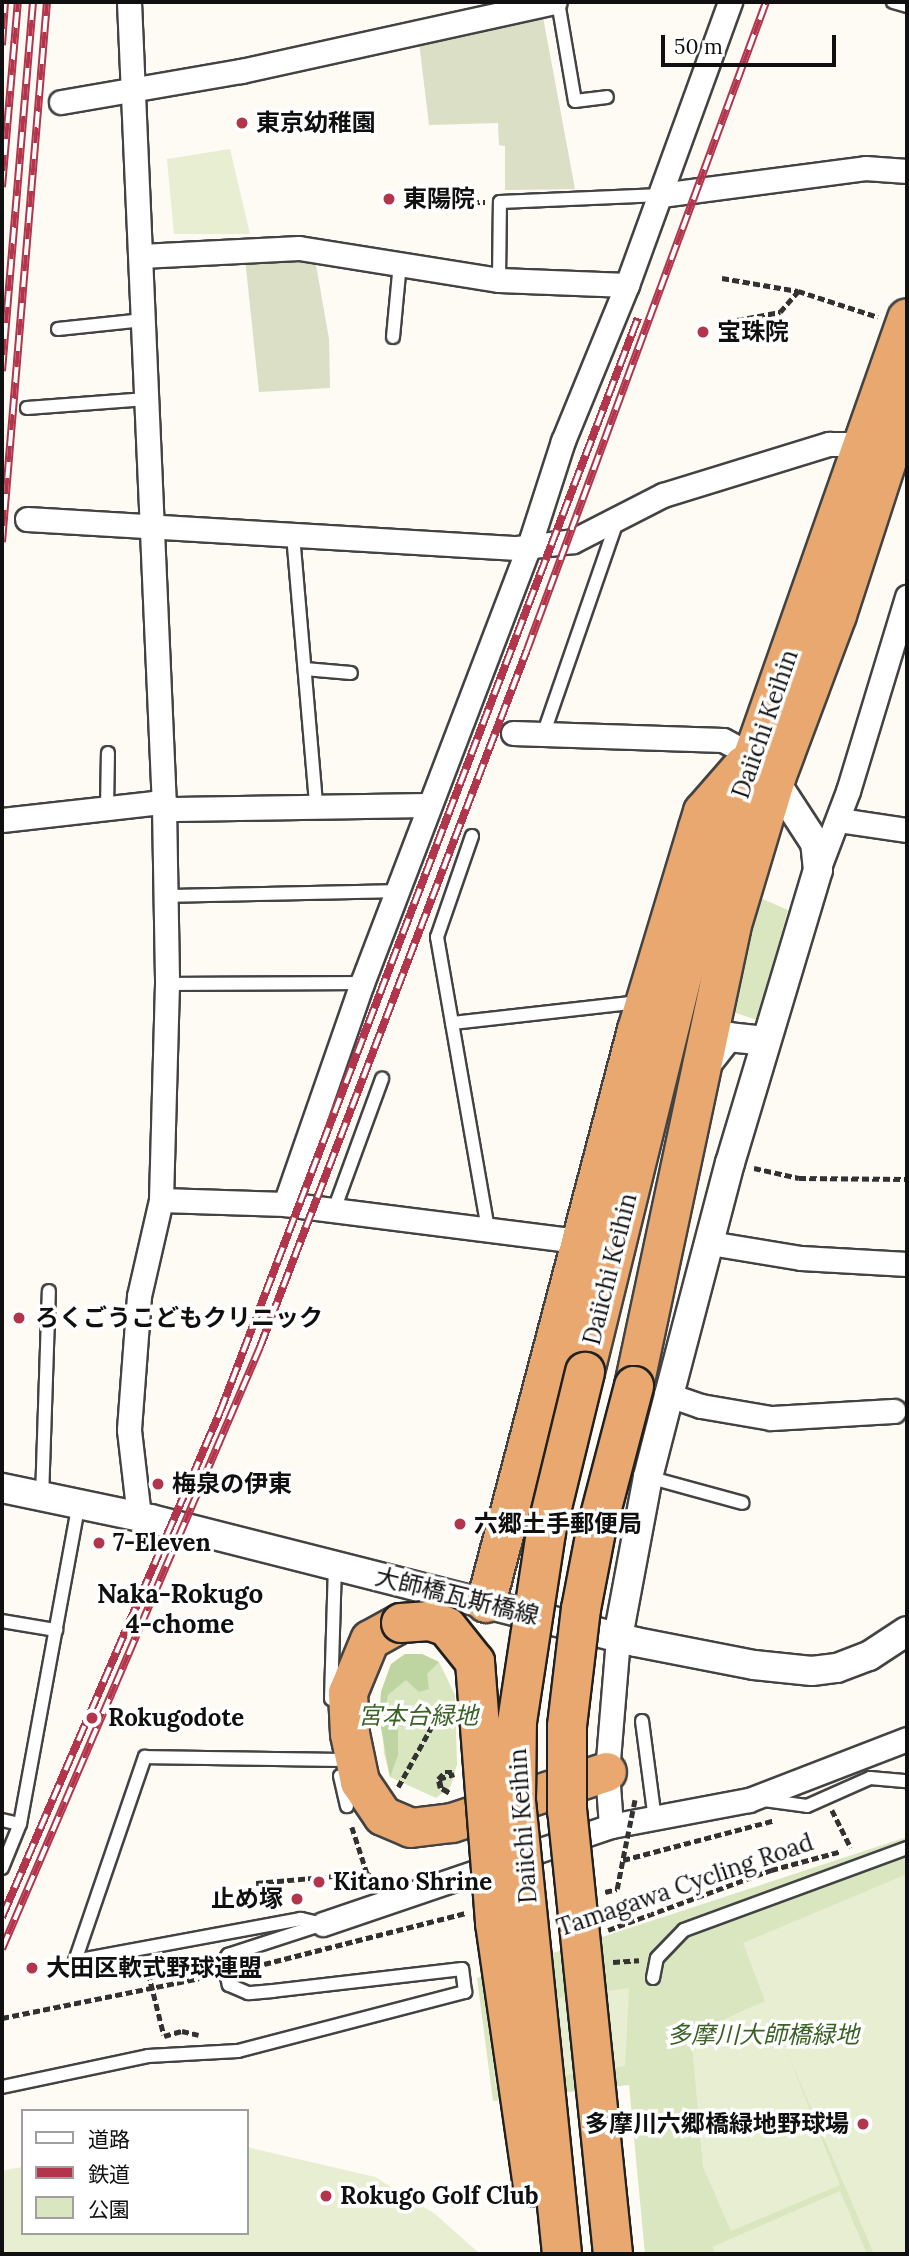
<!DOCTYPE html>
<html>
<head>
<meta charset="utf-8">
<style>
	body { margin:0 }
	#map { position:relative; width:909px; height:2256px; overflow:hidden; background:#fefaf4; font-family:Lora,"Noto Sans JP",serif }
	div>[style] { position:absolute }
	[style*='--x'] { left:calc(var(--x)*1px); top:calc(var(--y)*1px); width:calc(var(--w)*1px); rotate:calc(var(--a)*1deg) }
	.green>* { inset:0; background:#d9e6c0 }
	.forest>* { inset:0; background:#bfd5a1 }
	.cemetery>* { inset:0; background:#dadfc6 }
	.pitch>* { inset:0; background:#e8eed1 }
	.path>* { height:4.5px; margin-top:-2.25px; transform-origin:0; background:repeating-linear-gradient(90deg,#323232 0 7px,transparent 0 10.5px) }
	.roads { filter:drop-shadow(2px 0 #434343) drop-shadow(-2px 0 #434343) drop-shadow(0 2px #434343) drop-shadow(0 -2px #434343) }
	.service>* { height:12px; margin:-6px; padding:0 6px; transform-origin:6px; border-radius:6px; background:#fff }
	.minor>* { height:23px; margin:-11.5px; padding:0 11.5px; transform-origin:11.5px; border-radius:11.5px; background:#fff }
	.tertiary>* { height:28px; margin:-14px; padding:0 14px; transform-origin:14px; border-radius:14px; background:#fff }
	.trunk>* { height:38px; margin:-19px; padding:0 19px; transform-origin:19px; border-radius:19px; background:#e8a870 }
	.rail>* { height:8px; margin-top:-4px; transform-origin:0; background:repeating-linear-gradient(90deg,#fff 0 16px,#b3354c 0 32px); box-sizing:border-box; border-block:2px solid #b3354c }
	.path-bridge>* { height:4.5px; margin-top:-2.25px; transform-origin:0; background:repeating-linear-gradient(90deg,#323232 0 7px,transparent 0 10.5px) }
	.bridges { filter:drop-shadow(2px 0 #212121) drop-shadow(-2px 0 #212121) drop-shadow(0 2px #212121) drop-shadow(0 -2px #212121) }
	.trunk-bridge>* { height:38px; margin:-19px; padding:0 19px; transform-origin:19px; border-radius:19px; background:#e8a870 }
	.dots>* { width:19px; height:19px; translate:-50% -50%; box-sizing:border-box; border:4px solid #fff; border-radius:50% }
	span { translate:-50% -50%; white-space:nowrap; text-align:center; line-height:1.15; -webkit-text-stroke:7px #fff; paint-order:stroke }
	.poi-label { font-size:24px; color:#101010; font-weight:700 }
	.left { translate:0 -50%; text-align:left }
	.right { translate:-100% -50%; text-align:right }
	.street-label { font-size:24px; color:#101010 }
	.park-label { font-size:24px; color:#3b6226; font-style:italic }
	.neighbourhood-label { font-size:26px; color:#101010; font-weight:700 }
	.frame { position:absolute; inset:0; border:4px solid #101010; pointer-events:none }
	.legend { position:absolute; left:21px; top:2109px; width:228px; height:126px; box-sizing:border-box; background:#fff; border:2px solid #9f9f9f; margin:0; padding:9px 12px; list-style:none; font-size:21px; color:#101010 }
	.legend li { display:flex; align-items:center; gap:14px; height:35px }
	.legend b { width:35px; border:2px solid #9f9f9f }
	.scale { position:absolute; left:661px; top:35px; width:175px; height:32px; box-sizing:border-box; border:4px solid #101010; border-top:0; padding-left:9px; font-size:21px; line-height:24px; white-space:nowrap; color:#101010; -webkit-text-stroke:5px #fff; paint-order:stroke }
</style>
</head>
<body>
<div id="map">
	<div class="green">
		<i style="clip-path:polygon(760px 898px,788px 910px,757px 1020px,730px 1011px)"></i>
		<i style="clip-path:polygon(405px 1654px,422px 1654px,439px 1662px,455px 1695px,457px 1764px,451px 1786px,436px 1798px,390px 1777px,384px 1753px,381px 1692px,391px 1664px)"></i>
		<i style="clip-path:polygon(907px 1837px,907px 2254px,645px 2254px,629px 2085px,493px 2101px,477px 1978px)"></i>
	</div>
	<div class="forest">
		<i style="clip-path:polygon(405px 1654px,422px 1654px,439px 1662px,427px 1674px,429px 1689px,419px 1692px,406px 1680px,388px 1695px,386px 1705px,398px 1726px,398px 1755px,390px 1777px,379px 1717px,381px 1692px,391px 1664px)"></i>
	</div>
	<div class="cemetery">
		<i style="clip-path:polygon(543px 17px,575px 189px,505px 190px,505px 146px,499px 145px,498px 123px,429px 125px,419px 42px)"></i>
		<i style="clip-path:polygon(303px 255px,316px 265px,329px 339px,330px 388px,259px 392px,245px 258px)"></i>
	</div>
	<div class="pitch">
		<i style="clip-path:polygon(230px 149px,250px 234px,174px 234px,167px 159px)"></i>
		<i style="clip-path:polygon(907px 1874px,907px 2254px,874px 2254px,787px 2052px,840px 2185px,731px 2231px,703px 2167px,691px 2034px,765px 2001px,743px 1943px)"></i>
		<i style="clip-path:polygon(629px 1988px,625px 2066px,495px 2086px,487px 2008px)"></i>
		<i style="clip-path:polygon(247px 2147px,375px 2177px,435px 2214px,480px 2254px,2px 2254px,2px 2175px,5px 2170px,23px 2167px,23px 2233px,247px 2233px)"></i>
		<i style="clip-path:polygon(840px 2191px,867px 2254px,715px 2254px,712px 2247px)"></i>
	</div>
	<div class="path">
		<i style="--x:420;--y:203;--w:65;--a:-0.9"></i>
		<i style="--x:722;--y:278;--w:77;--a:9.7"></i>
		<i style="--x:798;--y:291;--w:84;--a:18"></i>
		<i style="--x:737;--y:320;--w:44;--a:-10.5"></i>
		<i style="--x:780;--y:312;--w:28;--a:-49"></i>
		<i style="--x:754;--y:1168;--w:46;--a:12.5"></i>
		<i style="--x:799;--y:1178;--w:108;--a:0.5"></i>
		<i style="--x:433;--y:1724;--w:17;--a:-21"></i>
		<i style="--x:398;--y:1787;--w:72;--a:-60.9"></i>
		<i style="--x:433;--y:1724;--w:17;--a:0"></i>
		<i style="--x:448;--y:1792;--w:9;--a:-153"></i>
		<i style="--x:440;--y:1788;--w:9;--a:-103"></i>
		<i style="--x:438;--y:1779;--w:10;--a:-45"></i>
		<i style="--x:445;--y:1772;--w:9;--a:0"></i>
		<i style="--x:449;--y:1793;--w:9;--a:-148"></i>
		<i style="--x:441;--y:1788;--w:9;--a:-103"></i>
		<i style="--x:439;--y:1779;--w:16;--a:-18"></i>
		<i style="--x:832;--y:1810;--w:42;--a:63.4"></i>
		<i style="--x:352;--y:1827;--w:48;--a:71.9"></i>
		<i style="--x:367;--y:1873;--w:13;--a:39"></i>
		<i style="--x:623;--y:1860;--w:157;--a:-14.7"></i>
		<i style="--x:256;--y:1883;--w:111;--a:-5.1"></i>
		<i style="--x:605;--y:1892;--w:12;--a:-14"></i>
		<i style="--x:617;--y:1889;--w:42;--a:-79"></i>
		<i style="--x:608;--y:1930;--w:174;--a:-20.2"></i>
		<i style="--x:771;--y:1870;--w:73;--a:-15"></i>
		<i style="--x:613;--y:1962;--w:26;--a:-4"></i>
		<i style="--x:146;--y:1963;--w:74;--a:76"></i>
		<i style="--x:264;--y:1964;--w:207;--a:-14.2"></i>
		<i style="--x:2;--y:2018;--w:207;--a:-11.4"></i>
		<i style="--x:164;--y:2036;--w:19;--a:-16"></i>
		<i style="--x:182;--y:2031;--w:17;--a:13"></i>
	</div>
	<div class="roads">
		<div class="service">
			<i style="--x:558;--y:2;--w:100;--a:80.3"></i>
			<i style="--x:575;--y:101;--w:32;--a:-7"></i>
			<i style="--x:893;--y:2;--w:15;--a:16"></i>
			<i style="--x:499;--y:280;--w:78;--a:-89.3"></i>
			<i style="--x:500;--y:202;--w:161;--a:-2.5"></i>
			<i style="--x:58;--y:329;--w:86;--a:-6"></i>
			<i style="--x:393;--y:337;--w:74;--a:-84.6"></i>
			<i style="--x:27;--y:408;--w:120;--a:-4.3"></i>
			<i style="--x:293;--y:535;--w:272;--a:85.1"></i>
			<i style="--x:305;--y:669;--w:46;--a:5"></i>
			<i style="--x:543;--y:735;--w:226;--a:-70.9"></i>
			<i style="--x:107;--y:808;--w:55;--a:-89"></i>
			<i style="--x:472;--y:836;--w:107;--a:109.1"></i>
			<i style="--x:437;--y:937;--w:297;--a:80.1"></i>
			<i style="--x:166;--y:896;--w:231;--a:-1.2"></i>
			<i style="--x:167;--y:984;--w:195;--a:-0.3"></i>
			<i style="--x:452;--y:1023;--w:189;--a:-6.4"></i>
			<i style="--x:334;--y:1210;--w:140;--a:-69.9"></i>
			<i style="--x:648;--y:1477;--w:98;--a:15.3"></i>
			<i style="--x:42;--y:1498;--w:207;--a:-88.1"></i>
			<i style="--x:2;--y:1621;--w:55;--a:9.5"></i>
			<i style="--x:331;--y:1699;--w:133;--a:-88.3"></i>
			<i style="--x:642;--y:1721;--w:100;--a:82.5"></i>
			<i style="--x:340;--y:1776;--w:31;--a:77"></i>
			<i style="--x:764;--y:1800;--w:43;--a:7.9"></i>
			<i style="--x:807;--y:1806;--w:69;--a:-24"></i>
			<i style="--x:870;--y:1778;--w:37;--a:5"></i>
			<i style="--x:2;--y:1820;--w:18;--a:13"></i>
			<i style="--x:20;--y:1824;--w:322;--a:-79.6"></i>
			<i style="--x:2;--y:1868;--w:48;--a:-67.8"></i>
			<i style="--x:323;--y:1924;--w:23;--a:-167"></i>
			<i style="--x:301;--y:1919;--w:230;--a:169.5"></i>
			<i style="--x:75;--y:1961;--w:216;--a:-71.1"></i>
			<i style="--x:145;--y:1757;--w:191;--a:0.9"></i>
			<i style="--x:653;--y:1978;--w:20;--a:-79"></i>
			<i style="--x:657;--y:1958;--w:39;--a:-46"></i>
			<i style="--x:684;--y:1930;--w:238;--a:-20.2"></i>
			<i style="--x:2;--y:2087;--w:149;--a:-12"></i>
			<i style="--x:148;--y:2056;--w:90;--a:-3.2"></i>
			<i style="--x:238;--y:2051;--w:235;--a:-14.6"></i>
			<i style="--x:465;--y:1992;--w:23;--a:-97"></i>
			<i style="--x:462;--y:1969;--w:190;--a:173.4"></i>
			<i style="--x:273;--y:1991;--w:25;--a:175"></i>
			<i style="--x:248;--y:1993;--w:21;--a:-157"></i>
			<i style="--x:229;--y:1985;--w:24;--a:-105"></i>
			<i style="--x:223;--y:1962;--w:9;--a:-54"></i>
			<i style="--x:228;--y:1955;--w:100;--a:-18.1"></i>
		</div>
		<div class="minor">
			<i style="--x:129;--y:2;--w:805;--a:87.51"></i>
			<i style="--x:164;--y:806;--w:178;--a:89"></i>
			<i style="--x:167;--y:984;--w:216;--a:91.6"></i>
			<i style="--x:161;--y:1200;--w:98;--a:102.9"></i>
			<i style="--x:139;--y:1296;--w:134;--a:94.3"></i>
			<i style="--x:129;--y:1430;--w:88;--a:83.4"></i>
			<i style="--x:61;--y:102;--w:183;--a:-9.8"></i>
			<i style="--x:241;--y:71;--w:321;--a:-12.4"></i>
			<i style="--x:661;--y:195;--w:206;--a:-7.5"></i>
			<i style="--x:865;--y:168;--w:42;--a:4.1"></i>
			<i style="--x:141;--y:256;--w:158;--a:-2.9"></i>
			<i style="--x:299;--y:248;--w:203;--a:9.1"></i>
			<i style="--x:499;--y:280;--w:128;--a:2.2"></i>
			<i style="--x:627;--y:285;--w:169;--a:112.3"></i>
			<i style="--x:563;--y:441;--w:110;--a:107.9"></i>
			<i style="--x:529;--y:546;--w:468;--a:110.9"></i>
			<i style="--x:362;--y:983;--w:234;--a:109.2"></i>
			<i style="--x:627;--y:285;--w:301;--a:-70"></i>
			<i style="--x:27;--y:519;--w:491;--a:3.4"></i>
			<i style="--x:517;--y:548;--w:56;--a:-7.1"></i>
			<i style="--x:573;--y:541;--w:101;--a:-27.1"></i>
			<i style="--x:663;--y:495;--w:174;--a:-17.1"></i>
			<i style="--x:829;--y:444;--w:33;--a:0"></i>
			<i style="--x:513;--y:733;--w:210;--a:1.9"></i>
			<i style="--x:723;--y:740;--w:34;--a:28"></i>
			<i style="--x:2;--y:820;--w:153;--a:-6.4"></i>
			<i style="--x:154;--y:803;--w:22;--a:16"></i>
			<i style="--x:175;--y:809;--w:253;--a:-0.9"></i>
			<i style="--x:839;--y:820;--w:69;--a:8.4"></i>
			<i style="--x:818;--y:870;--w:85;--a:-69.2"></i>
			<i style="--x:848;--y:791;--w:203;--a:-73.1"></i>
			<i style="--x:161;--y:1200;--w:124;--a:1.8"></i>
			<i style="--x:285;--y:1204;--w:279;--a:7.2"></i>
			<i style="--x:562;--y:1239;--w:18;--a:22"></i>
			<i style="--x:710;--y:1243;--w:92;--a:9.4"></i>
			<i style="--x:801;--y:1258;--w:106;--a:3.2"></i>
			<i style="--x:669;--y:1395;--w:34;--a:19"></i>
			<i style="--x:701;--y:1406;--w:71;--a:9.7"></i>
			<i style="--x:771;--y:1418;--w:123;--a:-3.3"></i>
			<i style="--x:611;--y:1826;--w:54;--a:-94.2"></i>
			<i style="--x:607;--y:1772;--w:135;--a:-85.3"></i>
			<i style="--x:323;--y:1924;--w:304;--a:-18.8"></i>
			<i style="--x:611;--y:1826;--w:140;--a:-10.7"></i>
			<i style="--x:749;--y:1800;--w:169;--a:-21.1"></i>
		</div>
		<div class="tertiary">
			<i style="--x:706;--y:1065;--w:36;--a:-52"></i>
			<i style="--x:728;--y:1037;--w:37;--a:6"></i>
			<i style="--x:2;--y:1488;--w:152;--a:11.8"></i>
			<i style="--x:151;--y:1519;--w:500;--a:14.23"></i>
			<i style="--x:636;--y:1642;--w:120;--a:11"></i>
			<i style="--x:754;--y:1665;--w:58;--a:5.9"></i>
			<i style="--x:812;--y:1671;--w:25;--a:-7"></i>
			<i style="--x:837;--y:1668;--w:34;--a:-21"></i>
			<i style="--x:869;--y:1656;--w:45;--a:-33.3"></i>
			<i style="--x:618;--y:1637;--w:163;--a:-79.4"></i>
			<i style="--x:648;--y:1477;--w:85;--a:-75.6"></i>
			<i style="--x:669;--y:1395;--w:240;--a:-75.3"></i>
			<i style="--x:730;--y:1163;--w:306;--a:-73.3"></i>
			<i style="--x:818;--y:870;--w:27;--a:-96"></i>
			<i style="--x:815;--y:843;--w:86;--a:-123.1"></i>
		</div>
		<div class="trunk">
			<i style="--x:585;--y:1372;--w:407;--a:-76.2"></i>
			<i style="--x:682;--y:977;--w:232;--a:-72.2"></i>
			<i style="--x:753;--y:756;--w:464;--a:-70.6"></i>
			<i style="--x:634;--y:1386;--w:468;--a:-78"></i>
			<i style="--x:731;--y:928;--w:157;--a:-73.3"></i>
			<i style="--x:776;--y:778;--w:174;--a:-69.5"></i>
			<i style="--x:837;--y:615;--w:226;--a:-72"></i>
			<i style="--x:486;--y:1603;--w:593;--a:-75.24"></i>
			<i style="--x:637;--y:1030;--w:211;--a:-73.2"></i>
			<i style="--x:698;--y:828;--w:17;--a:-73"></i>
			<i style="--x:703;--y:812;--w:62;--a:-48.9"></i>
			<i style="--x:401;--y:1623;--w:35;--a:151"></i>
			<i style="--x:370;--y:1640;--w:57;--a:112.5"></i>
			<i style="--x:348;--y:1693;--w:41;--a:87.2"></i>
			<i style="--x:350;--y:1734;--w:49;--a:78.2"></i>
			<i style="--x:360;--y:1782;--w:41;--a:55.9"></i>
			<i style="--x:383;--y:1816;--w:30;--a:23"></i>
			<i style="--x:411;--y:1828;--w:41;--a:-7"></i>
			<i style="--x:452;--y:1823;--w:163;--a:-18.2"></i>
		</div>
	</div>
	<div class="rail">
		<i style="--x:2;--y:45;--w:43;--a:-86"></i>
		<i style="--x:2;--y:187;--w:186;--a:-85.1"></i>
		<i style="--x:2;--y:371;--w:370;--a:-85.2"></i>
		<i style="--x:2;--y:542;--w:542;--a:-85.24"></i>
		<i style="--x:2;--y:1917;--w:550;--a:-66.65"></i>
		<i style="--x:220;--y:1412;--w:1171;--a:-69.09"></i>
		<i style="--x:2;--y:1949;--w:655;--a:-66.8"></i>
		<i style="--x:260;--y:1347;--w:746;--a:-69.04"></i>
		<i style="--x:527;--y:650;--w:691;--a:-69.75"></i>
	</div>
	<div class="path-bridge">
		<i style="--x:625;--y:1848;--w:50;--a:-78.5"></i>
	</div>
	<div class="bridges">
		<div class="trunk-bridge">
			<i style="--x:401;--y:1623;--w:29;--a:-4"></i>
			<i style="--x:430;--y:1621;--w:18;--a:19"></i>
			<i style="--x:447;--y:1627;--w:45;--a:51.3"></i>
			<i style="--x:475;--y:1662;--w:262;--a:85.6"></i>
			<i style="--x:495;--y:1923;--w:266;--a:81.8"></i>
			<i style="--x:562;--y:2254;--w:457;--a:-95.8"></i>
			<i style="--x:516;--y:1799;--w:77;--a:-89.3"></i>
			<i style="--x:517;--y:1722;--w:192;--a:-81.3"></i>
			<i style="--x:546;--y:1532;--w:165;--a:-76.3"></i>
			<i style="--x:613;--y:2254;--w:445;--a:-95.9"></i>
			<i style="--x:567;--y:1811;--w:85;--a:-90"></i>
			<i style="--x:567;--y:1726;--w:118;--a:-83.2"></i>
			<i style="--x:581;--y:1609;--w:79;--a:-79.1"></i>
			<i style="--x:596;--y:1531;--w:150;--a:-75.3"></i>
		</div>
	</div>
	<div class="dots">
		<i style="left:242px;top:123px;background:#b3354c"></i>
		<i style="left:389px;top:199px;background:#b3354c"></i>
		<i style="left:703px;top:332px;background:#b3354c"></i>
		<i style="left:19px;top:1318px;background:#b3354c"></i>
		<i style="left:158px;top:1484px;background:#b3354c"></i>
		<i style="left:460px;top:1524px;background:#b3354c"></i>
		<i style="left:99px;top:1543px;background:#b3354c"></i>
		<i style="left:92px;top:1718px;background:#b3354c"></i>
		<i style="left:319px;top:1882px;background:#b3354c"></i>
		<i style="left:297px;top:1899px;background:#b3354c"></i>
		<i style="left:32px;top:1968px;background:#b3354c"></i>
		<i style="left:863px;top:2124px;background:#b3354c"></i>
		<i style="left:326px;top:2196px;background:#b3354c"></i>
	</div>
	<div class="poi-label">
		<span class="left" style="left:256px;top:123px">東京幼稚園</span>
		<span class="left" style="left:403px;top:199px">東陽院</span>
		<span class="left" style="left:717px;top:332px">宝珠院</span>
		<span class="left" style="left:35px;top:1318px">ろくごうこどもクリニック</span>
		<span class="left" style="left:172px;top:1484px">梅泉の伊東</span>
		<span class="left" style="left:474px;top:1524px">六郷土手郵便局</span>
		<span class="left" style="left:113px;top:1543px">7-Eleven</span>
		<span class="left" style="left:108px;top:1718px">Rokugodote</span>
		<span class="left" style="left:333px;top:1882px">Kitano Shrine</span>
		<span class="right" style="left:283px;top:1899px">止め塚</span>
		<span class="left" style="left:46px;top:1968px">大田区軟式野球連盟</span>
		<span class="right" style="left:849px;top:2124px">多摩川六郷橋緑地野球場</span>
		<span class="left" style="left:340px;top:2196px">Rokugo Golf Club</span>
	</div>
	<div class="street-label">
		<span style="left:765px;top:724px;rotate:-71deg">Daiichi Keihin</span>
		<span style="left:610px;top:1269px;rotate:-76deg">Daiichi Keihin</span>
		<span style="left:457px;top:1596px;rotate:14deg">大師橋瓦斯橋線</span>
		<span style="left:523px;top:1826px;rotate:-94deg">Daiichi Keihin</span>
		<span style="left:685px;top:1885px;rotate:-19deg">Tamagawa Cycling Road</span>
	</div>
	<div class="park-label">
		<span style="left:418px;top:1716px">宮本台緑地</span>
		<span style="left:763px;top:2035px">多摩川大師橋緑地</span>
	</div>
	<div class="neighbourhood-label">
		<span style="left:180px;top:1609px">Naka-Rokugo<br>4-chome</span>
	</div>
	<div class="frame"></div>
	<ul class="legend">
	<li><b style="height:9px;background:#fff"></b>道路</li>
	<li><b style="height:9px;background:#b3354c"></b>鉄道</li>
	<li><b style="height:19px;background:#d9e6c0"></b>公園</li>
	</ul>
	<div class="scale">50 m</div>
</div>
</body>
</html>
